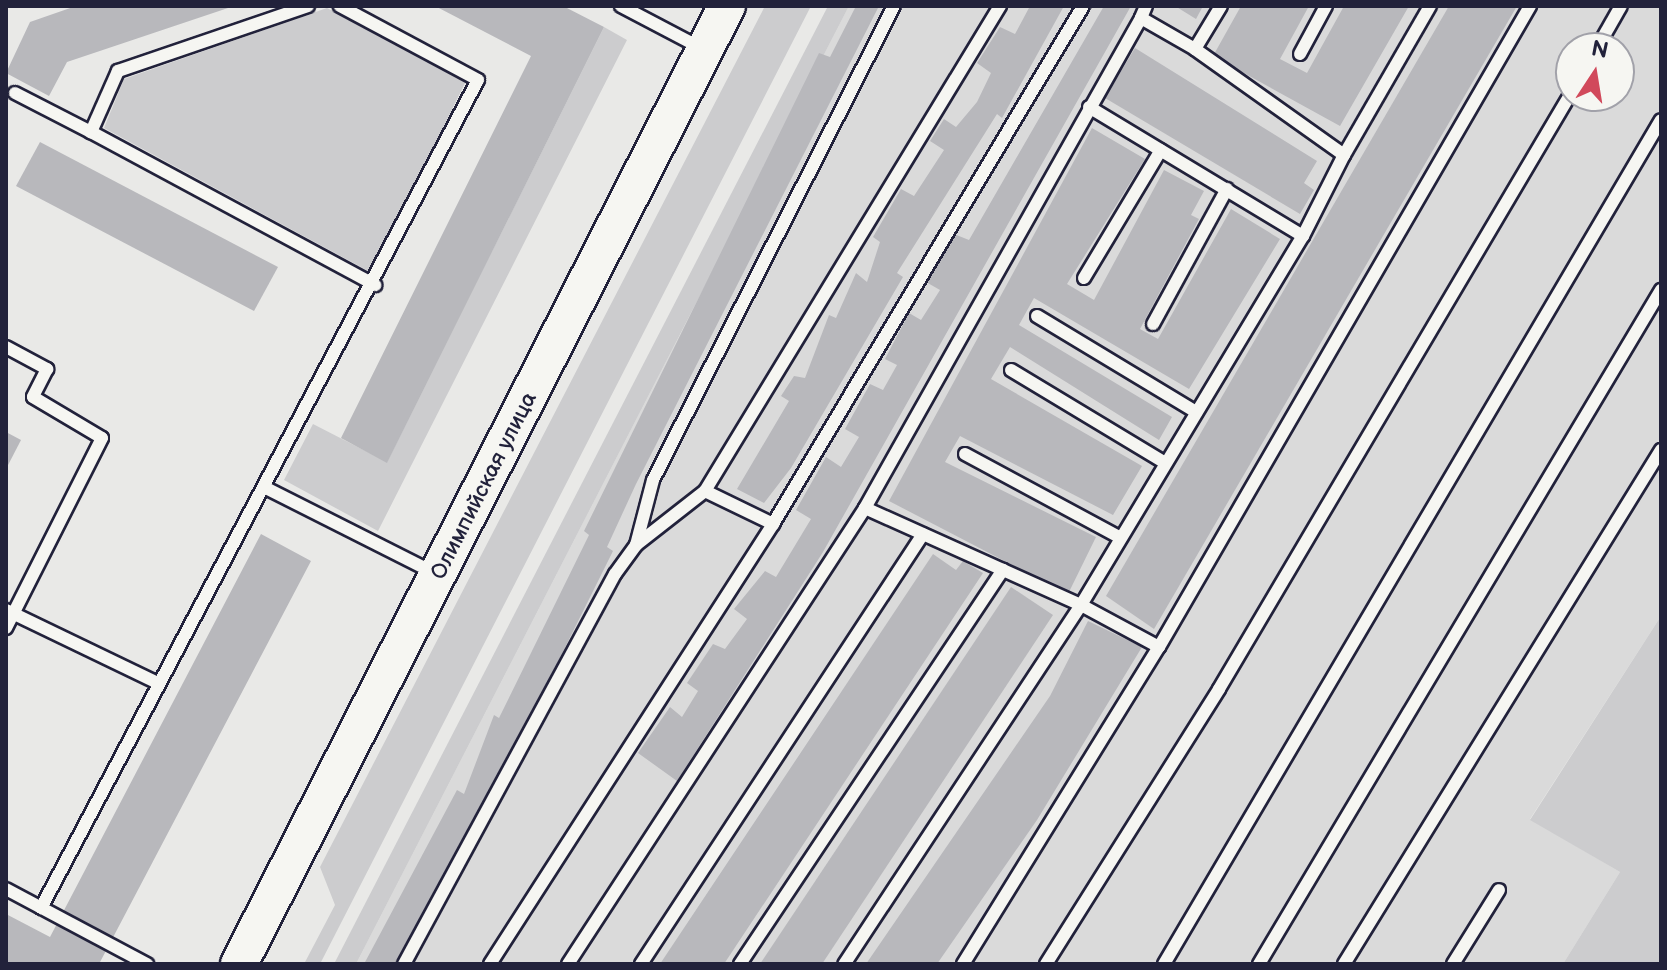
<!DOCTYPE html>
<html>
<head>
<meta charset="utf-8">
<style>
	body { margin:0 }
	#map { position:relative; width:1667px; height:970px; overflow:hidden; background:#e9e9e7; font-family:"Balsamiq Sans",sans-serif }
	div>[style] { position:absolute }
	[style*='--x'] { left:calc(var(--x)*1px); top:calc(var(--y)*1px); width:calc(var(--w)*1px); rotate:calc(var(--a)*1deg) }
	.built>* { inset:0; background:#dadada }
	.green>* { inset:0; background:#ccccce }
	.building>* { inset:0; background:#b8b8bc }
	.roads { filter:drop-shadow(2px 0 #22223b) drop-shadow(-2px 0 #22223b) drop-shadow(0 2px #22223b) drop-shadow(0 -2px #22223b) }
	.service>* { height:12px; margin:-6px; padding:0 6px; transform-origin:6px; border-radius:6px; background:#f6f6f2 }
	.secondary>* { height:36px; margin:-18px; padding:0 18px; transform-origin:18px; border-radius:18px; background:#f6f6f2 }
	span { translate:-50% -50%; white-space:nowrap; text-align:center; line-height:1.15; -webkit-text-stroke:7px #f6f6f2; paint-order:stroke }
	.street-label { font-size:22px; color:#22223b }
	.frame { position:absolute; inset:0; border:8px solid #22223b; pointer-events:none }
	.north { position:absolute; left:1555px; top:32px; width:80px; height:80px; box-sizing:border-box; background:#f6f6f2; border:2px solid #a1a1a9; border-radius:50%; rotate:12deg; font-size:22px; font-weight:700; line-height:32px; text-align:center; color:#22223b }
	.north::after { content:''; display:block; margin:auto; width:28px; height:36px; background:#d1495b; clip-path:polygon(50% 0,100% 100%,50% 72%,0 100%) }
</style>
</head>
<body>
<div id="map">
	<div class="built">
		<i style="clip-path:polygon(evenodd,849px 6px,1661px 6px,1661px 616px,1530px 819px,1620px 872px,1563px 964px,356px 964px,849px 6px,1571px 48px,1619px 48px,1619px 96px,1571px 96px,1571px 48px)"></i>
	</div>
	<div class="green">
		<i style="clip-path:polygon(765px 6px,811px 6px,320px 964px,304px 964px,335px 905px,320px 867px)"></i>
		<i style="clip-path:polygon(828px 6px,849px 6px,356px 964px,334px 964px)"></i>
		<i style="clip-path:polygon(327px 8px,466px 81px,372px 273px,104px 128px,124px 79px)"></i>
		<i style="clip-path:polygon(604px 27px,627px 40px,378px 531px,284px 480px,313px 424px,387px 462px)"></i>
		<i style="clip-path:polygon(1661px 616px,1661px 964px,1563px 964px,1620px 872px,1530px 820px)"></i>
	</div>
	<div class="building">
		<i style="clip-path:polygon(76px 6px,231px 6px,231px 7px,67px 62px,49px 96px,6px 73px,30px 22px)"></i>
		<i style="clip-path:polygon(435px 6px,563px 6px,604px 27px,387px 463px,341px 438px,531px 56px)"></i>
		<i style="clip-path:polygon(856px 6px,879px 6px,636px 484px,607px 547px,613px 551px,498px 782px,397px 964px,364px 964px,457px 790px,464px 794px,494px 715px,499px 718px,589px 535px,584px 531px,819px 53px,830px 57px)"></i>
		<i style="clip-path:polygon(1030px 6px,1064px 6px,1002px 118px,997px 114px,897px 273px,903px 277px,791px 468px,764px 503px,737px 489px,789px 401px,781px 396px,794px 376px,805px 378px,829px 315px,836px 318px,856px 273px,867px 282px,880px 242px,873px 237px,901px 189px,914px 196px,944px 150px,930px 141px,944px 119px,956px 127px,977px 102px,991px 73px,977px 63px,1000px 27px,1015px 34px)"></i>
		<i style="clip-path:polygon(1104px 6px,1131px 6px,823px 552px,677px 781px,638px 753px,670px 707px,682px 717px,698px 691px,687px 683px,713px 644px,725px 649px,747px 619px,734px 609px,765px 571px,776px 577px,811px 519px,796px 510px,826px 457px,841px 467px,859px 437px,845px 429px,870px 384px,883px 390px,897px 365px,885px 359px,909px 313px,921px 320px,940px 290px,926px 282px,954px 234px,969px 240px)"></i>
		<i style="clip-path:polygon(1175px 6px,1203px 6px,1196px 19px)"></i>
		<i style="clip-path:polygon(1241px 6px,1309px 6px,1280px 59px,1307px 73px,1344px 6px,1409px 6px,1340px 126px,1213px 56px)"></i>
		<i style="clip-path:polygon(1449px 6px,1517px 6px,1154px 629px,1106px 596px)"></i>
		<i style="clip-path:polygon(1135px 48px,1317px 161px,1304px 183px,1314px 190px,1300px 214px,1105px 98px)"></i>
		<i style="clip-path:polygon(1092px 128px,1145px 159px,1067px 284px,1094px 300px,1164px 170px,1204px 191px,1191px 215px,1199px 219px,1140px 329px,1158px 339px,1231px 209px,1280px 239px,1189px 389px,1034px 298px,1019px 325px,1172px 417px,1159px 440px,1010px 347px,991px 379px,1142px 466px,1113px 515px,960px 436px,945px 462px,1096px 537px,1068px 594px,889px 501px)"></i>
		<i style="clip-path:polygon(40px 142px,278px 267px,254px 311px,16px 186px)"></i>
		<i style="clip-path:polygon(6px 432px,21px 440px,6px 469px)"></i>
		<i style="clip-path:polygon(261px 534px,311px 561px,99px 964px,6px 964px,6px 914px,50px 937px)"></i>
		<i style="clip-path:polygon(933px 554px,956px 570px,963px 561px,983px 573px,724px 964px,660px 964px)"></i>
		<i style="clip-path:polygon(1011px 587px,1053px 615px,822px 964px,760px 964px)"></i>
		<i style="clip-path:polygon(1088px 621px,1142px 647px,1037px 820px,937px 964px,866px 964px,1050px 696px)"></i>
	</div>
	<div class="roads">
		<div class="service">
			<i style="--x:308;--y:6;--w:201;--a:161.1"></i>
			<i style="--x:118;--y:71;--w:67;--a:113.9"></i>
			<i style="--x:91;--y:132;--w:323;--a:28.3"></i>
			<i style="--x:621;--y:6;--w:93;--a:27.7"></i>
			<i style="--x:1146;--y:6;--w:13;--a:113"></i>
			<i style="--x:1141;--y:18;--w:62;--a:29.9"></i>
			<i style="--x:1597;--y:48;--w:48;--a:-60.3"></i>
			<i style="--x:1300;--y:54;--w:55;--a:-61.6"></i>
			<i style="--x:15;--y:93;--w:85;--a:27.2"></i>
			<i style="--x:1089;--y:107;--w:250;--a:31.1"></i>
			<i style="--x:1344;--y:155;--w:172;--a:-60"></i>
			<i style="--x:1084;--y:278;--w:149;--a:-59"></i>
			<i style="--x:1037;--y:316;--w:186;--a:31.1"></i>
			<i style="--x:1153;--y:324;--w:154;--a:-61.3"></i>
			<i style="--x:6;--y:347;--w:47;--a:28.2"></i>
			<i style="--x:47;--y:369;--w:31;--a:117"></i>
			<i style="--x:33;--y:397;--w:80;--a:30.7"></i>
			<i style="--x:102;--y:438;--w:213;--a:116.8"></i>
			<i style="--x:1011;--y:370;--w:180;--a:31.1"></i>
			<i style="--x:965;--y:454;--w:175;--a:28.3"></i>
			<i style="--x:266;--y:488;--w:188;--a:26.8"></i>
			<i style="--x:705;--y:491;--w:568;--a:-58.69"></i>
			<i style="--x:865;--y:508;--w:562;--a:-60.61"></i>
			<i style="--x:636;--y:545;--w:67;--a:-75.3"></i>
			<i style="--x:653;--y:480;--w:532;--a:-63.05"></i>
			<i style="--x:6;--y:610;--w:169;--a:25.7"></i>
			<i style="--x:1159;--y:647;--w:89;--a:-151.7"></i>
			<i style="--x:1081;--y:605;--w:431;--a:-59"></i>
			<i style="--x:1303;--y:236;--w:91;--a:-63.2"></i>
			<i style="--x:1344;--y:155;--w:183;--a:-144.6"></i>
			<i style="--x:1195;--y:49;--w:50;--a:-58.8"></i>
			<i style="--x:6;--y:889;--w:160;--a:28"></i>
			<i style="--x:41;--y:908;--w:936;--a:-62.18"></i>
			<i style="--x:478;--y:80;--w:157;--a:-151.8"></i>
			<i style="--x:404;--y:964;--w:443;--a:-61.6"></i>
			<i style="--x:615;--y:574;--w:36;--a:-54"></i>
			<i style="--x:636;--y:545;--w:88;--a:-38"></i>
			<i style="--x:705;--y:491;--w:76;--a:25.9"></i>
			<i style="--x:773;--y:524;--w:604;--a:-59.1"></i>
			<i style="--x:490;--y:964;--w:523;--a:-57.25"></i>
			<i style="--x:568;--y:964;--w:544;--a:-56.92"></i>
			<i style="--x:865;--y:508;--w:237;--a:24.2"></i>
			<i style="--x:1081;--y:605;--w:430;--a:123.4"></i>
			<i style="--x:641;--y:964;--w:514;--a:-56.74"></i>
			<i style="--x:740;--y:964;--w:474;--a:-56.3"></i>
			<i style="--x:963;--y:964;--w:373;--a:-58.3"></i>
			<i style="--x:1159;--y:647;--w:741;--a:-59.94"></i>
			<i style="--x:1046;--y:964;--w:325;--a:-57.8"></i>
			<i style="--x:1219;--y:689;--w:692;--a:-59.43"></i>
			<i style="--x:1164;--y:964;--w:979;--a:-59.51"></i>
			<i style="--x:1259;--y:964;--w:785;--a:-59.19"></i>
			<i style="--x:1344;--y:964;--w:604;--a:-58.34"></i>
			<i style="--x:1453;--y:964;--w:87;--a:-58.1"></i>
		</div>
		<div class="secondary">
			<i style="--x:239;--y:964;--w:1075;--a:-63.01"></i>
		</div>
	</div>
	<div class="street-label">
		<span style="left:484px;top:486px;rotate:-63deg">Олимпийская улица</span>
	</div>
	<div class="frame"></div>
	<div class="north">N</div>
</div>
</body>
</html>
